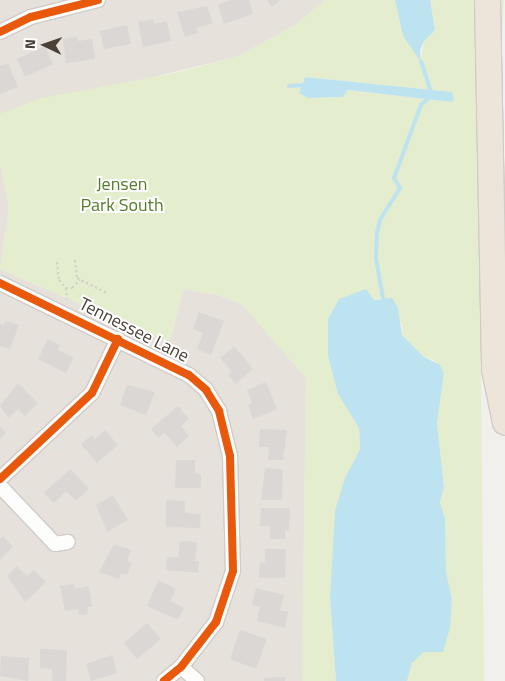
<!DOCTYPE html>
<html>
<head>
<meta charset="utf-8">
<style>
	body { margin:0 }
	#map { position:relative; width:505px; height:681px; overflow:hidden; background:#f2f0ed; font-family:"Titillium Web",sans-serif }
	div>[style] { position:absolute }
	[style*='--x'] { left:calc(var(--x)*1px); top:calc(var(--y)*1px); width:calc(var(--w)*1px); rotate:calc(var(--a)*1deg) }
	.residential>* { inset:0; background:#e6e1da }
	.green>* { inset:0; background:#e4edcd }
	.water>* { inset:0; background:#bee3f0 }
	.stream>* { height:4px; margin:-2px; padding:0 2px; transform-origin:2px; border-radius:2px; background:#bee3f0 }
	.building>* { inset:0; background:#dad7d4 }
	.path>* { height:2px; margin-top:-1px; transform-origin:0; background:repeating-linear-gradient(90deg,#d2d0cb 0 2.5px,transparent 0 5px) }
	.roads { filter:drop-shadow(1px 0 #cfccc9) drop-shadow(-1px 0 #cfccc9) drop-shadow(0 1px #cfccc9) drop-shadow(0 -1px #cfccc9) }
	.minor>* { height:14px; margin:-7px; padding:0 7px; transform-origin:7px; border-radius:7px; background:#fdfdfc }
	.motorway>* { height:25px; margin:-12.5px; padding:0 12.5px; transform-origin:12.5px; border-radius:12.5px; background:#ede4da }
	.cycleway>* { height:8px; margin:-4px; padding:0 4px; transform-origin:4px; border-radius:4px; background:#e8590c }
	span { translate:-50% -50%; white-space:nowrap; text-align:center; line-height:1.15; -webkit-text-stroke:4px #fff; paint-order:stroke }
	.park-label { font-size:18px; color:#557d29 }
	.street-label { font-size:18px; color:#4a4038 }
	.north { position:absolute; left:20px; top:20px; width:50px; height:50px; -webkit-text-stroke:4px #fff; paint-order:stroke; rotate:273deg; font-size:14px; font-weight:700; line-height:20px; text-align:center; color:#4a4038 }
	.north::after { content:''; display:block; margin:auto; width:18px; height:22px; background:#4a4038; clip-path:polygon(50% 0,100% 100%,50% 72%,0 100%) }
</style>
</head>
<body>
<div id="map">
	<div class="residential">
		<i style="clip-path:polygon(0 0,325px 0,294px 26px,236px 57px,0 114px)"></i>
		<i style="clip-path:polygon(0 163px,9px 208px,0 268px)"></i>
		<i style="clip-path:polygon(0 269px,169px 343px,184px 289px,214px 294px,242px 304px,306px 378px,302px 681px,0 681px)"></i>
	</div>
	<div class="green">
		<i style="clip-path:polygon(evenodd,325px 0,395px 0,403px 36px,421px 60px,424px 41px,435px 30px,430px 0,477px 0,484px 681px,407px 681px,412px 662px,424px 652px,443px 652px,452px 599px,446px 572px,445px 519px,440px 502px,444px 487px,437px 423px,444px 373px,434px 360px,424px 357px,402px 335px,402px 324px,383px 298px,374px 300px,366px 289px,339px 299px,328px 319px,328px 356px,338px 394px,359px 428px,360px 449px,345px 478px,330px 598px,336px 681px,302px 681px,306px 378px,242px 304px,214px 294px,184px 289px,169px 343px,0 269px,9px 208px,0 163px,0 114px,41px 98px,175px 73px,236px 57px,294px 26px,325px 0,305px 77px,451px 92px,454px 98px,451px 102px,348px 90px,343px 97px,309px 98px,300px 85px,305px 77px)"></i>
		<i style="clip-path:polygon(494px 0,504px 0,499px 57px)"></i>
	</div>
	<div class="water">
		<i style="clip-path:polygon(395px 0,430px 0,435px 30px,424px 41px,420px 50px,421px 62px,403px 36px)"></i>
		<i style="clip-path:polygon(305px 77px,452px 92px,454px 98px,452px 102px,348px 90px,343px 97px,308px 98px,299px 93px)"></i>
		<i style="clip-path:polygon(366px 289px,374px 300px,392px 298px,398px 308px,402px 335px,424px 357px,440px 365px,444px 373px,437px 423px,444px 487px,440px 502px,445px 519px,446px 572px,452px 599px,450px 628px,443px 652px,424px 652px,412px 663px,407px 681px,336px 681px,330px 598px,335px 511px,345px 478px,360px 449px,359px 428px,338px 394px,328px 356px,328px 319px,339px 299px)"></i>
	</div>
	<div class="stream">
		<i style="--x:289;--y:86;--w:15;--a:-4"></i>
		<i style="--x:383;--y:298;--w:40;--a:-100"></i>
		<i style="--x:376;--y:259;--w:26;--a:-88"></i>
		<i style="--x:377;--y:233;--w:13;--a:-77"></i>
		<i style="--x:380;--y:220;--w:38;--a:-58"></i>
		<i style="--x:400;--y:188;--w:12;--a:-121"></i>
		<i style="--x:394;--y:178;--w:78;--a:-69.7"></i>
		<i style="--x:421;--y:105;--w:15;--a:-42"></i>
		<i style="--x:432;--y:95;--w:35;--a:-108"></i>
	</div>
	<div class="building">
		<i style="clip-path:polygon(229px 0,249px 0,253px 14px,224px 24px,218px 5px)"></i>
		<i style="clip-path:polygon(267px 0,280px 0,272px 7px)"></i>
		<i style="clip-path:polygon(207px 6px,213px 23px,196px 28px,198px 33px,185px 37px,177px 12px)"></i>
		<i style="clip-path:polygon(153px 19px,154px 24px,167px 21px,171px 41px,143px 47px,138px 22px)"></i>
		<i style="clip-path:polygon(127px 25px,131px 44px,104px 49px,100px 31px)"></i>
		<i style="clip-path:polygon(77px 37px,78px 41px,92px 39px,95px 59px,66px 63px,63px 39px)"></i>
		<i style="clip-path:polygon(45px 46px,53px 64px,25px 77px,17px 59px)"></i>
		<i style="clip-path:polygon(8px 63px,18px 87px,0 94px,0 66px)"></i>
		<i style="clip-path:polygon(199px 312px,224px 321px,211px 355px,197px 349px,203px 333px,193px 329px)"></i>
		<i style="clip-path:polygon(5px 321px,19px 325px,10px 349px,0 346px,0 324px,4px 325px)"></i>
		<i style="clip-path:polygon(48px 339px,60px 345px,58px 350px,74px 358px,66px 373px,38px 359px)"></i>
		<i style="clip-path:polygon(234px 346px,253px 369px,236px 384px,228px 375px,232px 372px,220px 358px)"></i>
		<i style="clip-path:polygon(266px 382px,277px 409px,253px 419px,248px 405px,252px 403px,247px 390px)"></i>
		<i style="clip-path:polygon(18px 383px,38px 403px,25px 416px,18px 409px,9px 418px,0 406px)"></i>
		<i style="clip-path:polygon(127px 385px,155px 392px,146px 415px,120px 405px)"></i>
		<i style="clip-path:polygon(178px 406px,189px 419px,181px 426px,189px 436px,177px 447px,165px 433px,158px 438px,151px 429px)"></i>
		<i style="clip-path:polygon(0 426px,6px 433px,0 439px)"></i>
		<i style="clip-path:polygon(260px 429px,287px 430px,283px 460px,268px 460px,269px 447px,259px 447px)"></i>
		<i style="clip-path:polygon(105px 430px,118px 445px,97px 463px,81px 444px,92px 435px,95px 439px)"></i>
		<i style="clip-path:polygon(176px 460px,195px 460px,195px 473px,201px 474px,201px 488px,175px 488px)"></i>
		<i style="clip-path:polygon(265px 468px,283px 469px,282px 500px,261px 500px)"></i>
		<i style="clip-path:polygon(70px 469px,89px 489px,76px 501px,66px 491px,54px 503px,44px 493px)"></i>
		<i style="clip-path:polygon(113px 495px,128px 520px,107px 532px,96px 505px)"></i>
		<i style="clip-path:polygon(166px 500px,185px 501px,185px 513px,201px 514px,200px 528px,166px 527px)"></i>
		<i style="clip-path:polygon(261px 508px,290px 508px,289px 530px,285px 530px,285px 539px,270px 539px,270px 526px,260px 526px)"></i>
		<i style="clip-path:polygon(3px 536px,13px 547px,0 560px,0 539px)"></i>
		<i style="clip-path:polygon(180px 541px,197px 542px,195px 561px,199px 561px,198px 573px,166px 570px,167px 557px,178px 558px)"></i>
		<i style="clip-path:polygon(114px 544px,131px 550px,127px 561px,132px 563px,127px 575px,121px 573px,119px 579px,99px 572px)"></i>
		<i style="clip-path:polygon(265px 549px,286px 549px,285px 578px,259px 578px,260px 562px,265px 563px)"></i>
		<i style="clip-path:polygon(17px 566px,27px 576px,34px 570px,46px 582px,25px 602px,7px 576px)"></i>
		<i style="clip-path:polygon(158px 580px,176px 589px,170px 601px,184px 608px,178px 620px,147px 606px)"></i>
		<i style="clip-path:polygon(74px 584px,75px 589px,89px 586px,92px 607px,87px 607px,88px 614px,79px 615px,78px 609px,65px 611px,60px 586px)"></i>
		<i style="clip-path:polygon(256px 588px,284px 595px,280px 610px,288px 612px,285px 628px,257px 621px,260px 607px,252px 605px)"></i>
		<i style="clip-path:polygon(147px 623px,161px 639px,137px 659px,124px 643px)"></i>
		<i style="clip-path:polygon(240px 630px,267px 639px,256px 669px,230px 659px)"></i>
		<i style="clip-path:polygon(40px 649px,67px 650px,66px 681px,52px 681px,52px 669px,40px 668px)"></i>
		<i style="clip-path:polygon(112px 655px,117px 673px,91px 681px,86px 664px)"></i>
		<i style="clip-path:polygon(1px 656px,29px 658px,28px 681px,0 676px)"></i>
		<i style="clip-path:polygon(285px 677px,285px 681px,264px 681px,264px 678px)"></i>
	</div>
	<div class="path">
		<i style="--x:75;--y:260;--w:18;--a:84"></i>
		<i style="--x:77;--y:278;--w:33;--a:27"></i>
		<i style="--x:57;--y:262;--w:18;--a:84"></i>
		<i style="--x:59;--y:280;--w:11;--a:49"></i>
		<i style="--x:66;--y:288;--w:11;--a:85"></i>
		<i style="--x:66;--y:288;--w:6;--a:0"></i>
		<i style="--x:72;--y:288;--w:11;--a:-45"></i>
	</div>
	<div class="roads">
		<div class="minor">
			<i style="--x:0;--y:32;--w:34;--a:-26"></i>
			<i style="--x:31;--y:17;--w:69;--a:-14.2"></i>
			<i style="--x:0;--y:283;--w:210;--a:26"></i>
			<i style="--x:189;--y:375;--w:23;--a:41"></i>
			<i style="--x:206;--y:390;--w:25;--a:58"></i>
			<i style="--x:219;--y:411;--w:46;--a:76.3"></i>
			<i style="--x:230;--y:456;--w:115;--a:88.5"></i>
			<i style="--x:233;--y:571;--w:54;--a:108.4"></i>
			<i style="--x:216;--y:622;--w:57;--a:127.9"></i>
			<i style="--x:181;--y:667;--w:22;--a:141"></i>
			<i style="--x:0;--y:479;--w:126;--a:-43.1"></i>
			<i style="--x:92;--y:393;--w:60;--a:-64.3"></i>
			<i style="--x:0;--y:486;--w:80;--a:46.5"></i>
			<i style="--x:55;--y:544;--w:13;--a:-9"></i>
			<i style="--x:181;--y:667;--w:21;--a:41"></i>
		</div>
		<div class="motorway">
			<i style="--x:487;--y:0;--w:369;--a:88.9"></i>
			<i style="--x:494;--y:369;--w:54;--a:78.3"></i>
		</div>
	</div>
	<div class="cycleway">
		<i style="--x:0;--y:32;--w:34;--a:-26"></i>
		<i style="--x:31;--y:17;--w:69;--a:-14.2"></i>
		<i style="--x:0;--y:283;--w:210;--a:26"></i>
		<i style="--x:189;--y:375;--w:23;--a:41"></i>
		<i style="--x:206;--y:390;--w:25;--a:58"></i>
		<i style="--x:219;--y:411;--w:46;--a:76.3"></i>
		<i style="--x:230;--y:456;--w:115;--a:88.5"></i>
		<i style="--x:233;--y:571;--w:54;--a:108.4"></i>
		<i style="--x:216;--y:622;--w:57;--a:127.9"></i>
		<i style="--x:181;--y:667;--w:22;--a:141"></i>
		<i style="--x:0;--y:479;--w:126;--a:-43.1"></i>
		<i style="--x:92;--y:393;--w:60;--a:-64.3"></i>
	</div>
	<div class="park-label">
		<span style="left:122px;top:195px">Jensen<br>Park South</span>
	</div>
	<div class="street-label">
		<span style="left:134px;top:330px;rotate:27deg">Tennessee Lane</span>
	</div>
	<div class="north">N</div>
</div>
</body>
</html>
